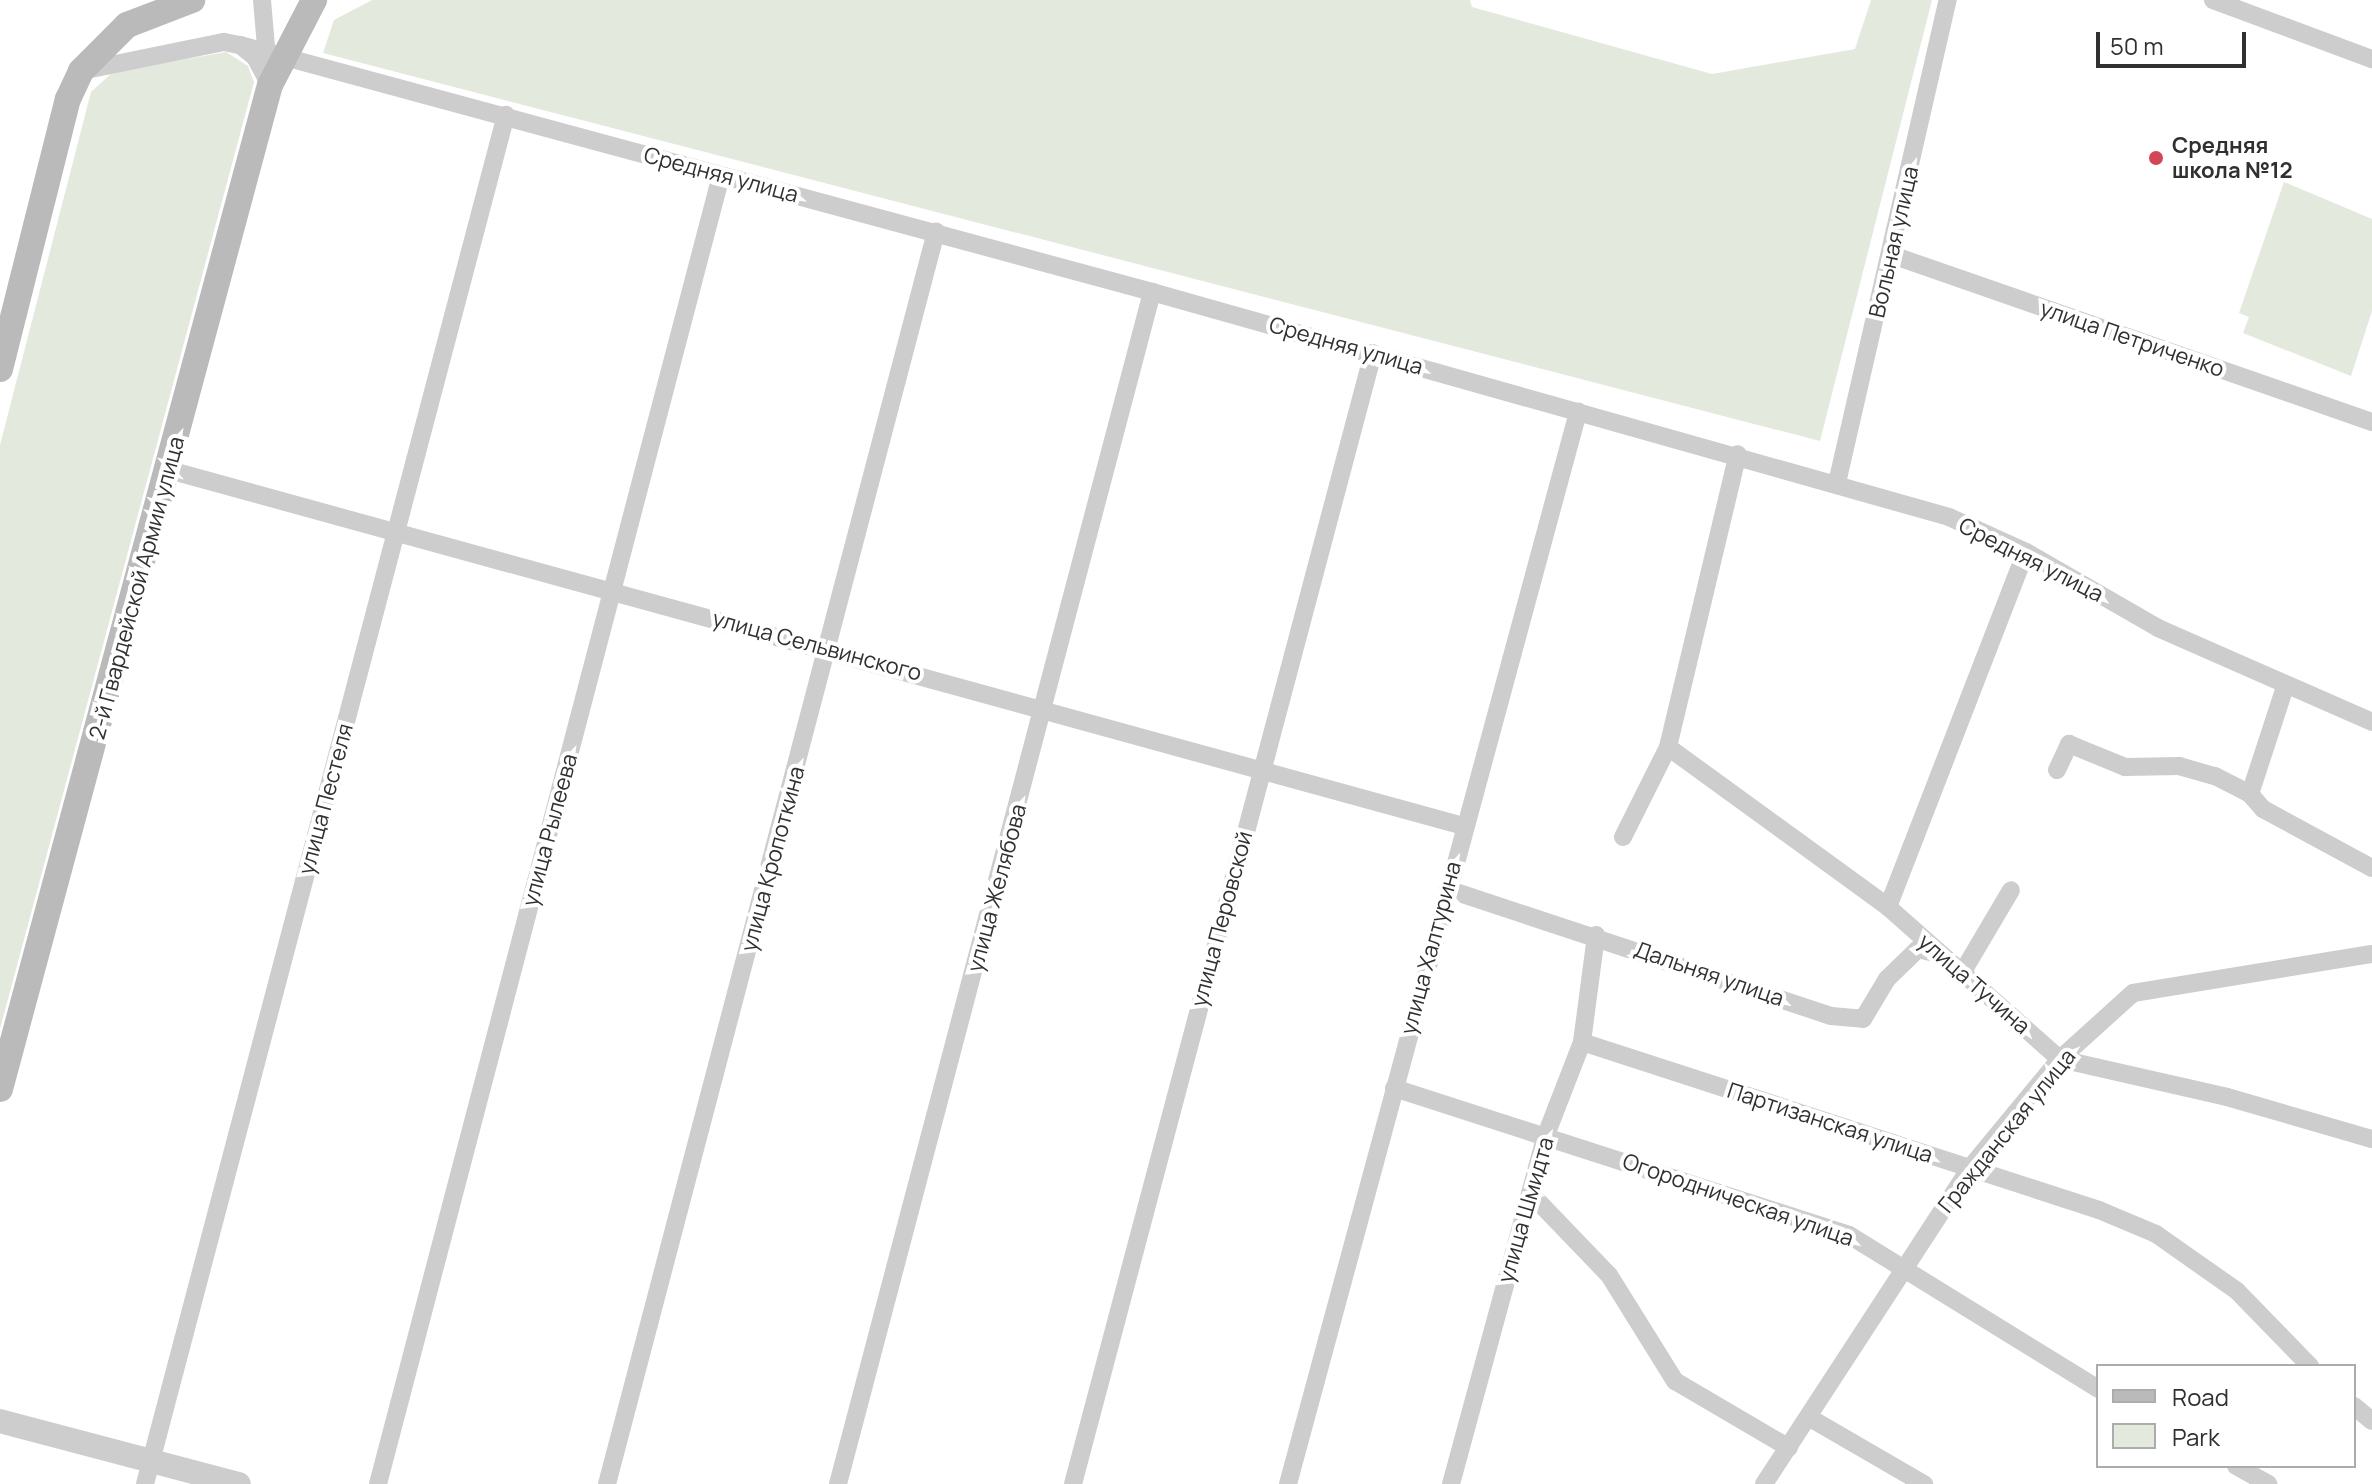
<!DOCTYPE html>
<html>
<head>
<meta charset="utf-8">
<style>
	body { margin:0 }
	#map { position:relative; width:2372px; height:1484px; overflow:hidden; background:#fff; font-family:Manrope,sans-serif }
	div>[style] { position:absolute }
	[style*='--x'] { left:calc(var(--x)*1px); top:calc(var(--y)*1px); width:calc(var(--w)*1px); rotate:calc(var(--a)*1deg) }
	.green>* { inset:0; background:#e4e9dd }
	.minor>* { height:18px; margin:-9px; padding:0 9px; transform-origin:9px; border-radius:9px; background:#cdcdcd }
	.tertiary>* { height:24px; margin:-12px; padding:0 12px; transform-origin:12px; border-radius:12px; background:#cdcdcd }
	.secondary>* { height:26px; margin:-13px; padding:0 13px; transform-origin:13px; border-radius:13px; background:#bababa }
	.dots>* { width:22px; height:22px; translate:-50% -50%; box-sizing:border-box; border:4px solid #fff; border-radius:50% }
	span { translate:-50% -50%; white-space:nowrap; text-align:center; line-height:1.15; -webkit-text-stroke:8px #fff; paint-order:stroke }
	.poi-label { font-size:22px; color:#303030; font-weight:700 }
	.left { translate:0 -50%; text-align:left }
	.street-label { font-size:22px; color:#303030 }
	.legend { position:absolute; left:2096px; top:1364px; width:260px; height:104px; box-sizing:border-box; background:#fff; border:2px solid #acacac; margin:0; padding:10px 14px; list-style:none; font-size:24px; color:#303030 }
	.legend li { display:flex; align-items:center; gap:16px; height:40px }
	.legend b { width:40px; border:2px solid #acacac }
	.scale { position:absolute; left:2096px; top:32px; width:150px; height:36px; box-sizing:border-box; border:4px solid #303030; border-top:0; padding-left:10px; font-size:24px; line-height:28px; white-space:nowrap; color:#303030; -webkit-text-stroke:6px #fff; paint-order:stroke }
</style>
</head>
<body>
<div id="map">
	<div class="green">
		<i style="clip-path:polygon(372px 0,1470px 0,1472px 7px,1712px 74px,1855px 49px,1871px 0,1932px 0,1820px 441px,323px 53px,334px 20px)"></i>
		<i style="clip-path:polygon(226px 52px,248px 66px,254px 82px,0 1029px,0 445px,91px 92px,113px 72px)"></i>
		<i style="clip-path:polygon(2284px 182px,2372px 219px,2372px 311px,2351px 376px,2243px 333px,2249px 317px,2239px 313px)"></i>
	</div>
	<div class="minor">
		<i style="--x:262;--y:0;--w:58;--a:85.1"></i>
		<i style="--x:2213;--y:0;--w:170;--a:20.4"></i>
		<i style="--x:240;--y:45;--w:945;--a:15.15"></i>
		<i style="--x:1152;--y:292;--w:828;--a:15.76"></i>
		<i style="--x:1949;--y:517;--w:85;--a:24.4"></i>
		<i style="--x:2026;--y:552;--w:152;--a:29.9"></i>
		<i style="--x:2158;--y:628;--w:234;--a:23.7"></i>
		<i style="--x:86;--y:70;--w:141;--a:-11.5"></i>
		<i style="--x:224;--y:42;--w:16;--a:11"></i>
		<i style="--x:240;--y:45;--w:19;--a:39"></i>
		<i style="--x:255;--y:57;--w:32;--a:62"></i>
		<i style="--x:1892;--y:255;--w:508;--a:19.18"></i>
		<i style="--x:169;--y:470;--w:1342;--a:15.38"></i>
		<i style="--x:1837;--y:483;--w:496;--a:-77.1"></i>
		<i style="--x:1668;--y:747;--w:272;--a:36"></i>
		<i style="--x:1888;--y:907;--w:230;--a:41.5"></i>
		<i style="--x:2060;--y:1059;--w:171;--a:12.8"></i>
		<i style="--x:2227;--y:1097;--w:151;--a:16.2"></i>
		<i style="--x:2057;--y:770;--w:29;--a:-65"></i>
		<i style="--x:2069;--y:744;--w:61;--a:22.3"></i>
		<i style="--x:2125;--y:767;--w:54;--a:-1.1"></i>
		<i style="--x:2179;--y:766;--w:37;--a:16"></i>
		<i style="--x:2215;--y:776;--w:39;--a:27"></i>
		<i style="--x:2250;--y:794;--w:20;--a:49"></i>
		<i style="--x:2263;--y:809;--w:124;--a:28.4"></i>
		<i style="--x:2250;--y:794;--w:113;--a:-71.9"></i>
		<i style="--x:1623;--y:837;--w:101;--a:-63.4"></i>
		<i style="--x:1668;--y:747;--w:301;--a:-76.6"></i>
		<i style="--x:1447;--y:889;--w:404;--a:18.3"></i>
		<i style="--x:1831;--y:1016;--w:32;--a:5"></i>
		<i style="--x:1863;--y:1019;--w:47;--a:-59"></i>
		<i style="--x:1887;--y:979;--w:43;--a:-44.1"></i>
		<i style="--x:1918;--y:949;--w:21;--a:14"></i>
		<i style="--x:1888;--y:907;--w:381;--a:-68.8"></i>
		<i style="--x:1962;--y:973;--w:96;--a:-59.4"></i>
		<i style="--x:1582;--y:1042;--w:544;--a:18"></i>
		<i style="--x:2099;--y:1210;--w:62;--a:22.8"></i>
		<i style="--x:2156;--y:1234;--w:99;--a:35.1"></i>
		<i style="--x:2237;--y:1291;--w:105;--a:45.8"></i>
		<i style="--x:1394;--y:1088;--w:478;--a:17.9"></i>
		<i style="--x:1849;--y:1235;--w:293;--a:31.7"></i>
		<i style="--x:1530;--y:1193;--w:114;--a:46.1"></i>
		<i style="--x:1609;--y:1275;--w:125;--a:58.1"></i>
		<i style="--x:1675;--y:1381;--w:132;--a:30.4"></i>
		<i style="--x:2354;--y:1406;--w:23;--a:40"></i>
		<i style="--x:1810;--y:1418;--w:132;--a:30.1"></i>
		<i style="--x:2236;--y:1466;--w:37;--a:29"></i>
		<i style="--x:145;--y:1484;--w:1416;--a:-75.23"></i>
		<i style="--x:378;--y:1484;--w:1352;--a:-75.31"></i>
		<i style="--x:607;--y:1484;--w:1295;--a:-75.28"></i>
		<i style="--x:838;--y:1484;--w:1233;--a:-75.24"></i>
		<i style="--x:1073;--y:1484;--w:1170;--a:-75.14"></i>
		<i style="--x:1288;--y:1484;--w:1111;--a:-74.86"></i>
		<i style="--x:1451;--y:1484;--w:362;--a:-74.8"></i>
		<i style="--x:1546;--y:1135;--w:100;--a:-68.8"></i>
		<i style="--x:1582;--y:1042;--w:108;--a:-82.5"></i>
		<i style="--x:1764;--y:1484;--w:377;--a:-56.9"></i>
		<i style="--x:1970;--y:1168;--w:141;--a:-50.5"></i>
		<i style="--x:2060;--y:1059;--w:98;--a:-42.1"></i>
		<i style="--x:2133;--y:993;--w:242;--a:-9.3"></i>
	</div>
	<div class="tertiary">
		<i style="--x:0;--y:1421;--w:247;--a:14.8"></i>
	</div>
	<div class="secondary">
		<i style="--x:0;--y:369;--w:278;--a:-75.9"></i>
		<i style="--x:68;--y:99;--w:31;--a:-65"></i>
		<i style="--x:81;--y:71;--w:65;--a:-45"></i>
		<i style="--x:127;--y:25;--w:70;--a:-21"></i>
		<i style="--x:0;--y:1089;--w:1040;--a:-74.95"></i>
		<i style="--x:270;--y:85;--w:96;--a:-62.6"></i>
	</div>
	<div class="dots">
		<i style="left:2156px;top:158px;background:#d34656"></i>
	</div>
	<div class="poi-label">
		<span class="left" style="left:2172px;top:158px">Средняя<br>школа №12</span>
	</div>
	<div class="street-label">
		<span style="left:721px;top:175px;rotate:15deg">Средняя улица</span>
		<span style="left:1894px;top:242px;rotate:-77deg">Вольная улица</span>
		<span style="left:2132px;top:339px;rotate:19deg">улица Петриченко</span>
		<span style="left:1346px;top:346px;rotate:16deg">Средняя улица</span>
		<span style="left:2031px;top:560px;rotate:27deg">Средняя улица</span>
		<span style="left:137px;top:588px;rotate:-75deg">2-й Гвардейской Армии улица</span>
		<span style="left:817px;top:646px;rotate:15deg">улица Сельвинского</span>
		<span style="left:326px;top:799px;rotate:-75deg">улица Пестеля</span>
		<span style="left:550px;top:830px;rotate:-75deg">улица Рылеева</span>
		<span style="left:773px;top:859px;rotate:-75deg">улица Кропоткина</span>
		<span style="left:997px;top:888px;rotate:-75deg">улица Желябова</span>
		<span style="left:1222px;top:919px;rotate:-75deg">улица Перовской</span>
		<span style="left:1431px;top:948px;rotate:-75deg">улица Халтурина</span>
		<span style="left:1709px;top:974px;rotate:19deg">Дальняя улица</span>
		<span style="left:1974px;top:984px;rotate:41deg">улица Тучина</span>
		<span style="left:1830px;top:1123px;rotate:18deg">Партизанская улица</span>
		<span style="left:2007px;top:1131px;rotate:-51deg">Гражданская улица</span>
		<span style="left:1738px;top:1200px;rotate:19deg">Огородническая улица</span>
		<span style="left:1526px;top:1210px;rotate:-74deg">улица Шмидта</span>
	</div>
	<ul class="legend">
	<li><b style="height:10px;background:#bababa"></b>Road</li>
	<li><b style="height:22px;background:#e4e9dd"></b>Park</li>
	</ul>
	<div class="scale">50 m</div>
</div>
</body>
</html>
